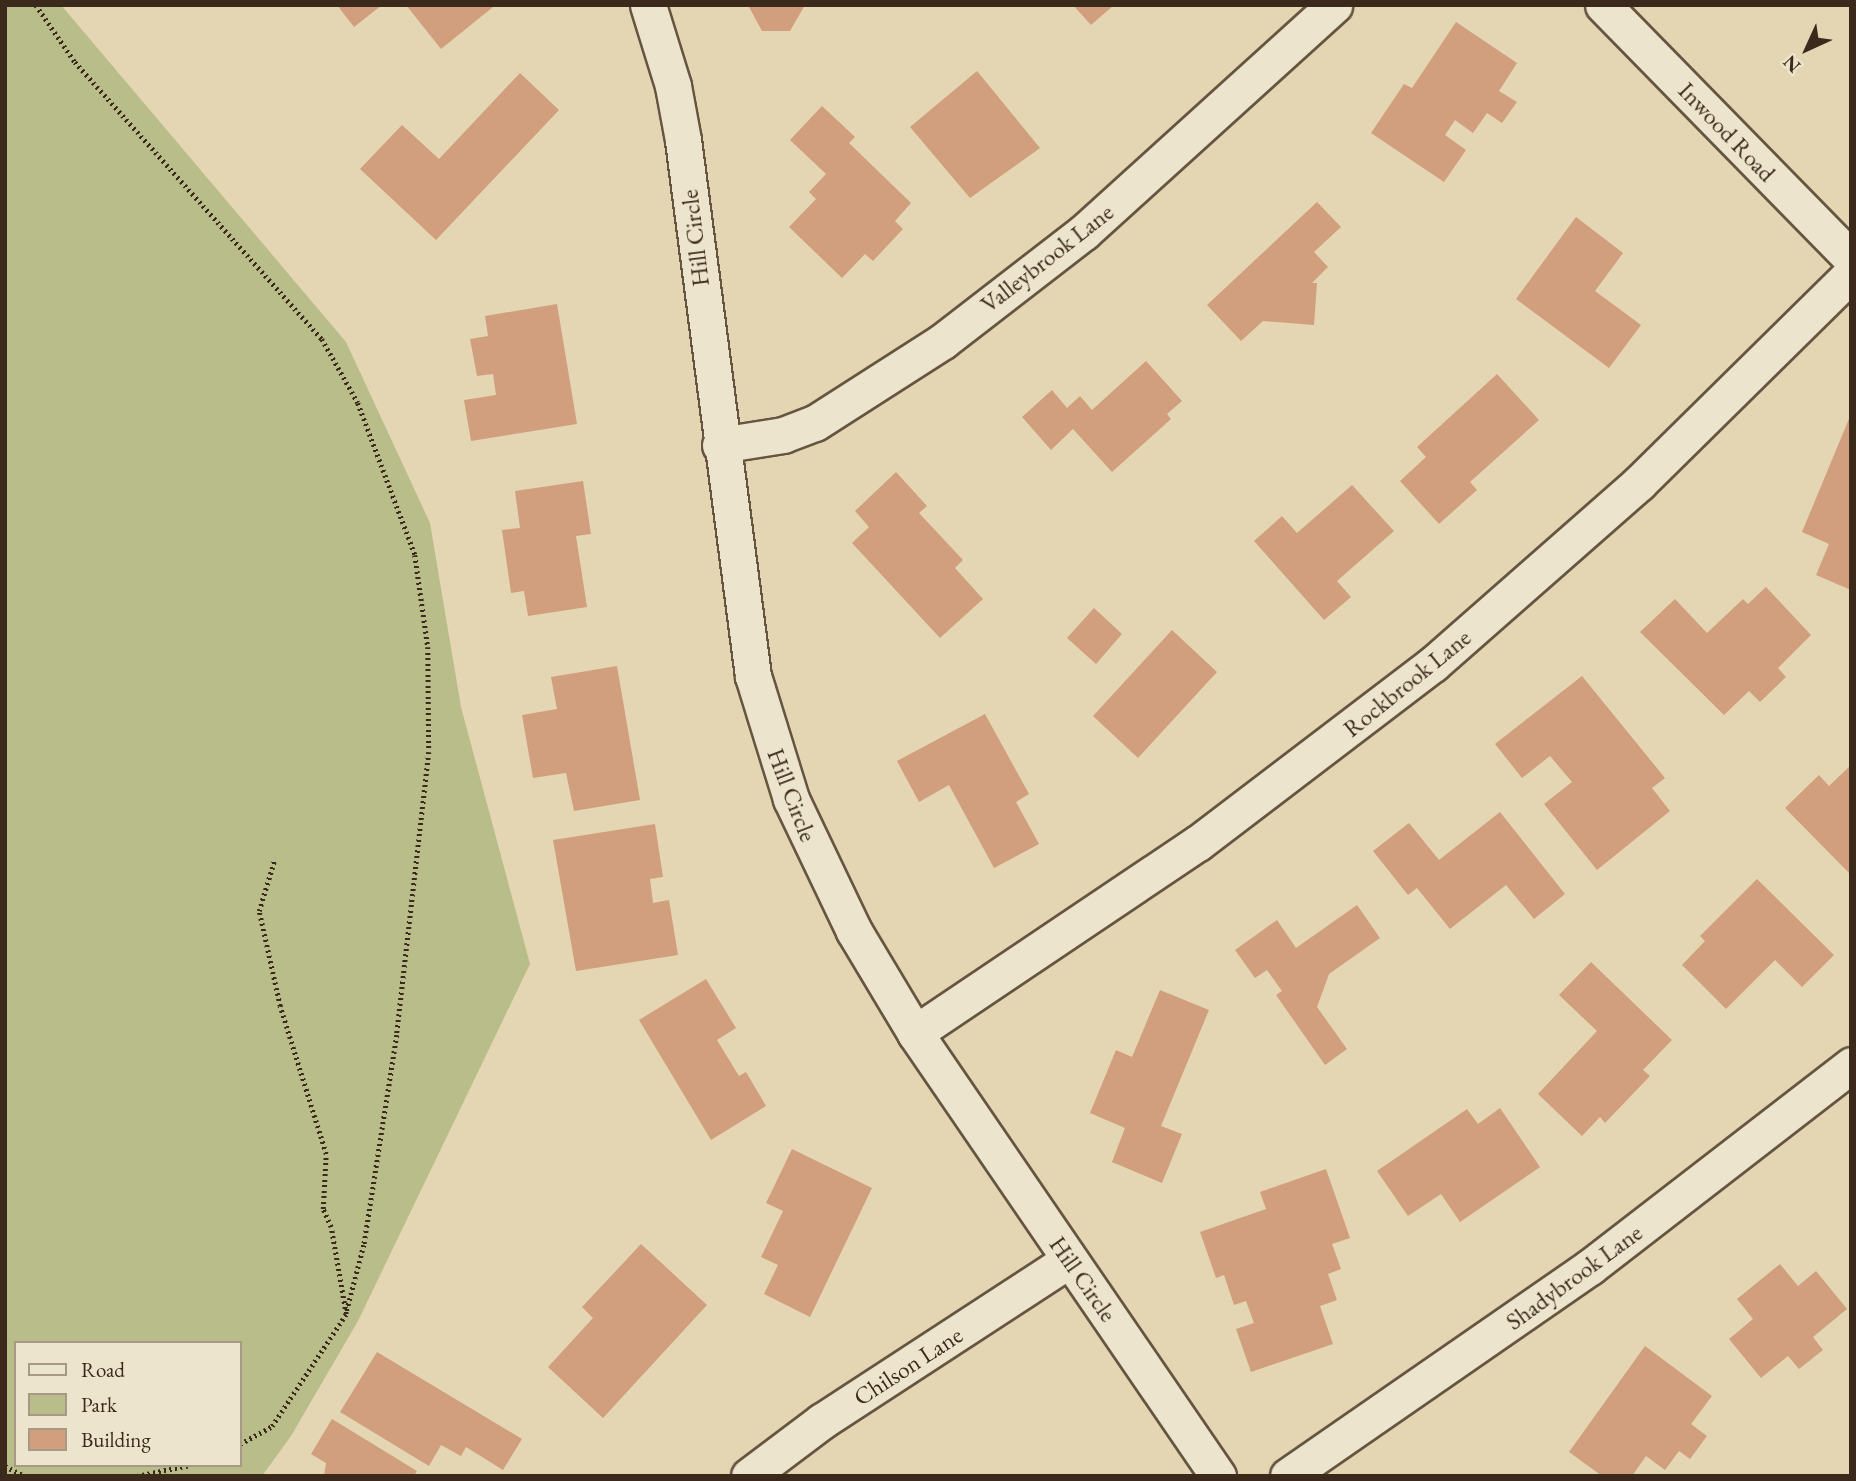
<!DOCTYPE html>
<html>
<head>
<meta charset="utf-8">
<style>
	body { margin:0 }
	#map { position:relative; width:1856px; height:1481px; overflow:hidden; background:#e4d6b2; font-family:"EB Garamond",serif }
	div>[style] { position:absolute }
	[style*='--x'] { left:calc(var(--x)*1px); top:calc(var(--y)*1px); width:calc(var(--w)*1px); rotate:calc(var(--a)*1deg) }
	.green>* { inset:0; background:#b9bd89 }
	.building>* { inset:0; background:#d19f7d }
	.path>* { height:4.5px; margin-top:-2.25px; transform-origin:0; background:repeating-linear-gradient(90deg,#3b2a1b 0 2px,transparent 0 5.5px) }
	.roads { filter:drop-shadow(2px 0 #655541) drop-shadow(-2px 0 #655541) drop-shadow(0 2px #655541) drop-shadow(0 -2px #655541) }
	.street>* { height:35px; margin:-17.5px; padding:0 17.5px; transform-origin:17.5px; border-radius:17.5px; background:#ede4cd }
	span { translate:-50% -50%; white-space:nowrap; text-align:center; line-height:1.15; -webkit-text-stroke:5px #ede4cd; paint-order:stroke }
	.street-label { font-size:24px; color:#3b2a1b }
	.frame { position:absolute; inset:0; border:7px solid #3b2a1b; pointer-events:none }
	.legend { position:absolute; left:14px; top:1341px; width:228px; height:126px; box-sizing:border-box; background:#ede4cd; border:2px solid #a69a86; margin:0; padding:9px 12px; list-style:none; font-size:21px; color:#3b2a1b }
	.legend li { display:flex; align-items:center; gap:14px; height:35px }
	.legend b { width:35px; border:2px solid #a69a86 }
	.north { position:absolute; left:1772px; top:14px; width:70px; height:70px; -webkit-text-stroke:5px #ede4cd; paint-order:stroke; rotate:225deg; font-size:19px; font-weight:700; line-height:28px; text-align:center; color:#3b2a1b }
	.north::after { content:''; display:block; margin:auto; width:24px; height:32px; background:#3b2a1b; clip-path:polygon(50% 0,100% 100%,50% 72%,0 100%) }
</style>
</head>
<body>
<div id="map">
	<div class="green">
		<i style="clip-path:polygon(evenodd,5px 5px,61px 5px,346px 342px,430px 523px,461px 707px,530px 964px,358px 1321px,291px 1436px,262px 1476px,5px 1476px,5px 5px,16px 1343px,240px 1343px,240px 1465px,16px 1465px,16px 1343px)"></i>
	</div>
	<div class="building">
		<i style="clip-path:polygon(337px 5px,382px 5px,354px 27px)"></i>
		<i style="clip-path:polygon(406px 5px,491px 5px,493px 7px,441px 49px)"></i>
		<i style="clip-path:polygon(748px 5px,805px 5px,790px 31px,762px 31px)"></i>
		<i style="clip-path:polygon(1073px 5px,1114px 5px,1091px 25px)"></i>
		<i style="clip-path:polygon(1456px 22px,1517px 63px,1499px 91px,1517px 102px,1502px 123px,1487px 113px,1473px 133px,1455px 120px,1445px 135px,1466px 150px,1444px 182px,1371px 133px,1404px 84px,1412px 88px)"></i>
		<i style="clip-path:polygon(977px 71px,1040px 148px,970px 198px,910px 127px)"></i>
		<i style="clip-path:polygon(520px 73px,559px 110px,436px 240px,360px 169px,402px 125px,439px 159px)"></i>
		<i style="clip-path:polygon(822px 106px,855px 137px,849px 143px,911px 203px,895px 221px,903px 229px,873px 261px,865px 254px,842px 278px,789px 227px,816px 199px,809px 192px,826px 174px,790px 140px)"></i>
		<i style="clip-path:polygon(1317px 202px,1341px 227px,1314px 252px,1328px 267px,1312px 283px,1317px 283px,1314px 325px,1263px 321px,1241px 341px,1207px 305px)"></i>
		<i style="clip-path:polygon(1576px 217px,1623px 253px,1595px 291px,1641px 325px,1609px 368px,1516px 299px)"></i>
		<i style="clip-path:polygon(557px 304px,577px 424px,471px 441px,464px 400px,496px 395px,493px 374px,477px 376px,470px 339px,488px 336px,485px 316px)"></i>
		<i style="clip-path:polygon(1146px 361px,1182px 401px,1167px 414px,1171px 419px,1112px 472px,1073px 429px,1051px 450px,1022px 417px,1052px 390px,1067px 408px,1080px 396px,1092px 410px)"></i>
		<i style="clip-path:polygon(1497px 374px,1539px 420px,1470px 482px,1477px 490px,1439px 524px,1400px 481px,1426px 457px,1417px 447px)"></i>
		<i style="clip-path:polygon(1851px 414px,1851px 590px,1816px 575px,1829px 544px,1802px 532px)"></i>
		<i style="clip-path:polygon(896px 472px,927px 506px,919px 513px,963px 560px,955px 568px,983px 599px,940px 638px,852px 543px,869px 527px,855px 511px)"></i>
		<i style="clip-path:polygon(583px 481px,591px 534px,576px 536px,587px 607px,528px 616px,524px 591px,511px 593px,502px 530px,520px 528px,515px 491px)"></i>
		<i style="clip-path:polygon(1352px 485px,1394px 531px,1337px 581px,1351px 597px,1324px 620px,1254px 541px,1282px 516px,1297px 533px)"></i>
		<i style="clip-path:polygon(1766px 587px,1811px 635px,1778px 668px,1786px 677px,1760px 702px,1749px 691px,1724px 715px,1640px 632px,1675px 599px,1707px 633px,1743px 599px,1748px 604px)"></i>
		<i style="clip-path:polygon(1094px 608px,1122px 634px,1096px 664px,1067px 638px)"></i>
		<i style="clip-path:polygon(1172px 630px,1217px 672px,1138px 758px,1093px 716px)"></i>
		<i style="clip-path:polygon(617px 666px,640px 800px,574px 811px,566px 773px,533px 778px,522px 715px,557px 709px,551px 677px)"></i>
		<i style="clip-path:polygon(1582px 676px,1665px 778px,1652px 788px,1670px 811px,1597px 870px,1544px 804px,1572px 782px,1550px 756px,1522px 778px,1495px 744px)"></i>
		<i style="clip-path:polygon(985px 714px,1029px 794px,1016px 802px,1039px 844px,994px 868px,949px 785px,919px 802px,897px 761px)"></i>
		<i style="clip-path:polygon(1851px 765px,1851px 875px,1785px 808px,1819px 775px,1829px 786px)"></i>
		<i style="clip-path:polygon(1500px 812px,1565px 894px,1534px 919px,1506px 885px,1450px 929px,1417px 888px,1408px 895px,1373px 851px,1409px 823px,1439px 860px)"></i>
		<i style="clip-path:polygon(655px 824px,663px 877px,650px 879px,653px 903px,669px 900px,678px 955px,576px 971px,553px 840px)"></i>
		<i style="clip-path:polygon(1757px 879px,1834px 955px,1802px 987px,1775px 960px,1726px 1009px,1682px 965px,1705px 941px,1700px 936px)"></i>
		<i style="clip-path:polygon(1357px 905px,1380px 938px,1329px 974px,1317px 1007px,1347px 1049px,1325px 1065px,1276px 995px,1282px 991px,1267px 970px,1255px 978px,1235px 950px,1277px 920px,1296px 948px)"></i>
		<i style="clip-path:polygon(1591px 962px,1672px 1040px,1643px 1070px,1650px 1076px,1605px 1123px,1600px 1117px,1582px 1136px,1538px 1094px,1597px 1031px,1559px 995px)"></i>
		<i style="clip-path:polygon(706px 979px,736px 1028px,717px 1040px,739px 1076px,746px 1072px,766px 1106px,711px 1140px,639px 1020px)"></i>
		<i style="clip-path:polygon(1160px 990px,1209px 1010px,1161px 1126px,1182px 1134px,1162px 1183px,1112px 1162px,1125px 1128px,1090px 1113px,1116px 1050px,1132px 1057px)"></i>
		<i style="clip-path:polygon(1500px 1108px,1540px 1167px,1460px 1222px,1441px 1194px,1408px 1216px,1377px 1171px,1467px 1109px,1478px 1124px)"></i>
		<i style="clip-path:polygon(792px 1149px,872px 1188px,810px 1317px,764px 1294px,778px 1265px,761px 1257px,783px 1211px,766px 1203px)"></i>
		<i style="clip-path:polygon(1326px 1169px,1350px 1238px,1332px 1244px,1341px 1269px,1328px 1274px,1337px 1300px,1320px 1306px,1333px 1344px,1251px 1372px,1236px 1329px,1254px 1323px,1246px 1301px,1234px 1305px,1224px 1275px,1216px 1278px,1200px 1232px,1266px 1209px,1260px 1192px)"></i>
		<i style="clip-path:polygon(641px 1244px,707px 1305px,603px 1418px,548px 1367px,593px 1318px,582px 1307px)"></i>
		<i style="clip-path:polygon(1780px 1264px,1798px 1286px,1816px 1271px,1847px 1309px,1813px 1337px,1823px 1350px,1799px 1369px,1788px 1356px,1761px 1378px,1729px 1339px,1753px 1319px,1737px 1299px)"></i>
		<i style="clip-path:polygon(1645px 1346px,1712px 1396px,1691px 1424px,1707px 1436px,1690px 1459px,1679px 1451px,1665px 1470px,1646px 1456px,1632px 1476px,1602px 1476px,1569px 1452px)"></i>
		<i style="clip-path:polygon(377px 1352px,522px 1439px,503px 1470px,466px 1447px,461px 1456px,441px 1445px,429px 1466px,340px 1412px)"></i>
		<i style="clip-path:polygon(332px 1419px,417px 1471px,414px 1476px,324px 1476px,326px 1463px,311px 1454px)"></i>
	</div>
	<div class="path">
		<i style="--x:36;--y:5;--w:69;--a:55.6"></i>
		<i style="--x:75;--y:62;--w:371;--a:48.3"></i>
		<i style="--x:322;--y:339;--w:73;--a:60.6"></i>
		<i style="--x:358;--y:403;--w:162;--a:69.4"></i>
		<i style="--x:415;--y:555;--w:93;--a:82"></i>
		<i style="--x:428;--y:647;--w:105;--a:89.5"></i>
		<i style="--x:429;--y:752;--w:285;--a:96.5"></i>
		<i style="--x:397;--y:1035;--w:213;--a:98.9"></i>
		<i style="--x:364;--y:1245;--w:71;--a:104.6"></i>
		<i style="--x:240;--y:1444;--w:37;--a:-29"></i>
		<i style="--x:272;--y:1426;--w:134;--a:-56.5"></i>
		<i style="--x:346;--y:1314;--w:88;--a:-99.8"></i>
		<i style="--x:331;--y:1227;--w:20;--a:-114"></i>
		<i style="--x:323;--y:1209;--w:55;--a:-86.9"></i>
		<i style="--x:326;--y:1154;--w:155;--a:-107.3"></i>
		<i style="--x:280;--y:1006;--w:97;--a:-102.5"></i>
		<i style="--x:259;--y:911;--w:55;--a:-73.2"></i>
		<i style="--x:5;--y:1466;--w:22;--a:27"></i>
		<i style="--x:137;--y:1476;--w:54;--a:-11.7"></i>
	</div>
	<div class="roads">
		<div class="street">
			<i style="--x:648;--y:5;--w:85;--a:72.8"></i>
			<i style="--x:673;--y:86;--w:55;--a:79.5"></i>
			<i style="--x:683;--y:140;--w:541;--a:82.56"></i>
			<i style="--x:753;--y:676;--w:129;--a:72.8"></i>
			<i style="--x:791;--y:799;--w:146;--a:64.5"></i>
			<i style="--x:854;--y:931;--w:119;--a:59.1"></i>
			<i style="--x:915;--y:1033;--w:537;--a:55.63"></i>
			<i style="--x:1603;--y:5;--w:354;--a:45.6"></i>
			<i style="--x:720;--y:445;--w:64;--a:-9"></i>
			<i style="--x:783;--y:435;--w:34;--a:-21"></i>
			<i style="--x:815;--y:423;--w:152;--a:-32.6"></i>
			<i style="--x:943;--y:341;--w:178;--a:-37.7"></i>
			<i style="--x:1084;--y:232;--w:338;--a:-42.2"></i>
			<i style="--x:915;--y:1033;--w:341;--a:-33.9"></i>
			<i style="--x:1198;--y:843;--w:295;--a:-37.3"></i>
			<i style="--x:1433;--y:664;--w:274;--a:-41.3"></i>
			<i style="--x:1639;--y:483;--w:298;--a:-44.6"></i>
			<i style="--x:749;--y:1476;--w:91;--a:-37"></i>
			<i style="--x:822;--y:1421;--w:295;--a:-33.1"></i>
			<i style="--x:1288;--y:1476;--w:367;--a:-34.7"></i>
			<i style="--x:1590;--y:1267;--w:330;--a:-37.7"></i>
		</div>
	</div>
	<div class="street-label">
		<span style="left:1727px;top:132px;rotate:46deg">Inwood Road</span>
		<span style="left:695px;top:238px;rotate:-97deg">Hill Circle</span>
		<span style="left:1047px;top:258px;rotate:-38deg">Valleybrook Lane</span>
		<span style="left:1407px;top:683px;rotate:-39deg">Rockbrook Lane</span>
		<span style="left:792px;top:795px;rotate:69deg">Hill Circle</span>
		<span style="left:1574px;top:1277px;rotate:-36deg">Shadybrook Lane</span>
		<span style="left:1083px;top:1279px;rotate:55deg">Hill Circle</span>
		<span style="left:908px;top:1366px;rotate:-33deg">Chilson Lane</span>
	</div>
	<div class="frame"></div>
	<ul class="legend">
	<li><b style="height:9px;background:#ede4cd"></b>Road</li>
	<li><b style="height:19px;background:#b9bd89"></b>Park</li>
	<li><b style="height:19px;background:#d19f7d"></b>Building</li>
	</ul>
	<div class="north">N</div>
</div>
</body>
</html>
